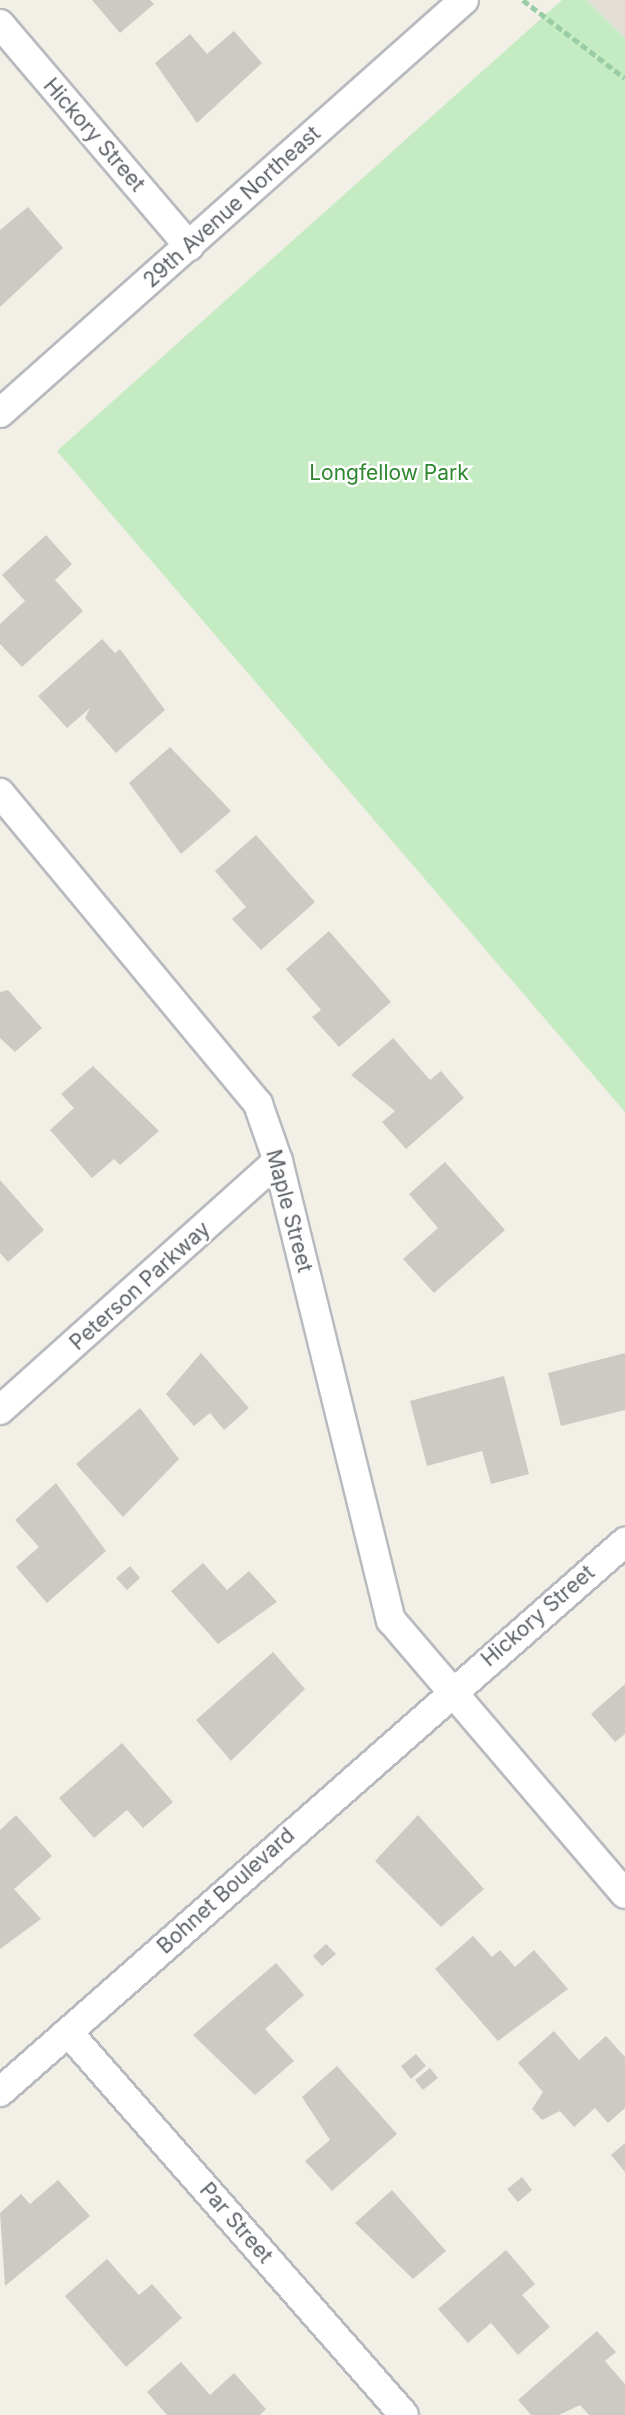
<!DOCTYPE html>
<html>
<head>
<meta charset="utf-8">
<style>
	body { margin:0 }
	#map { position:relative; width:625px; height:2415px; overflow:hidden; background:#f2efe7; font-family:Inter,sans-serif }
	div>[style] { position:absolute }
	[style*='--x'] { left:calc(var(--x)*1px); top:calc(var(--y)*1px); width:calc(var(--w)*1px); rotate:calc(var(--a)*1deg) }
	.education>* { inset:0; background:#e2ded6 }
	.green>* { inset:0; background:#c4ebc2 }
	.building>* { inset:0; background:#cdcac4 }
	.path>* { height:4.5px; margin-top:-2.25px; transform-origin:0; background:repeating-linear-gradient(90deg,#9acda7 0 7px,transparent 0 10.5px) }
	.roads { filter:drop-shadow(2px 0 #b7babf) drop-shadow(-2px 0 #b7babf) drop-shadow(0 2px #b7babf) drop-shadow(0 -2px #b7babf) }
	.street>* { height:28px; margin:-14px; padding:0 14px; transform-origin:14px; border-radius:14px; background:#fff }
	span { translate:-50% -50%; white-space:nowrap; text-align:center; line-height:1.15; -webkit-text-stroke:5px #fff; paint-order:stroke }
	.street-label { font-size:21px; color:#5e6369 }
	.park-label { font-size:21px; color:#2f8730 }
</style>
</head>
<body>
<div id="map">
	<div class="education">
		<i style="clip-path:polygon(586px 0,625px 0,625px 38px)"></i>
	</div>
	<div class="green">
		<i style="clip-path:polygon(562px 0,586px 0,625px 38px,625px 1112px,57px 451px)"></i>
	</div>
	<div class="building">
		<i style="clip-path:polygon(92px 0,150px 0,154px 4px,120px 33px)"></i>
		<i style="clip-path:polygon(234px 31px,262px 63px,197px 123px,155px 63px,190px 34px,207px 54px)"></i>
		<i style="clip-path:polygon(28px 207px,63px 248px,0 307px,0 230px)"></i>
		<i style="clip-path:polygon(46px 535px,72px 564px,55px 580px,83px 611px,22px 667px,0 644px,0 624px,25px 601px,2px 575px)"></i>
		<i style="clip-path:polygon(102px 639px,115px 653px,120px 649px,165px 710px,116px 753px,85px 718px,90px 708px,67px 728px,38px 696px)"></i>
		<i style="clip-path:polygon(170px 747px,231px 811px,181px 854px,129px 783px)"></i>
		<i style="clip-path:polygon(256px 835px,315px 902px,261px 950px,232px 919px,246px 907px,215px 871px)"></i>
		<i style="clip-path:polygon(329px 931px,391px 1002px,339px 1047px,312px 1017px,321px 1010px,286px 969px)"></i>
		<i style="clip-path:polygon(8px 990px,42px 1028px,15px 1052px,0 1038px,0 992px)"></i>
		<i style="clip-path:polygon(393px 1038px,430px 1080px,441px 1071px,464px 1098px,406px 1149px,382px 1122px,395px 1111px,351px 1075px)"></i>
		<i style="clip-path:polygon(93px 1066px,159px 1131px,120px 1165px,114px 1159px,92px 1178px,50px 1130px,74px 1108px,61px 1094px)"></i>
		<i style="clip-path:polygon(445px 1162px,505px 1230px,434px 1293px,403px 1259px,438px 1228px,409px 1194px)"></i>
		<i style="clip-path:polygon(0 1180px,44px 1230px,8px 1262px,0 1253px)"></i>
		<i style="clip-path:polygon(201px 1353px,249px 1408px,224px 1430px,210px 1413px,194px 1426px,166px 1394px)"></i>
		<i style="clip-path:polygon(625px 1353px,625px 1410px,561px 1426px,548px 1373px)"></i>
		<i style="clip-path:polygon(504px 1376px,529px 1474px,491px 1484px,482px 1451px,427px 1466px,410px 1401px)"></i>
		<i style="clip-path:polygon(140px 1408px,179px 1459px,123px 1517px,76px 1464px)"></i>
		<i style="clip-path:polygon(56px 1483px,106px 1551px,47px 1603px,16px 1567px,39px 1547px,15px 1520px)"></i>
		<i style="clip-path:polygon(203px 1563px,227px 1590px,249px 1571px,277px 1602px,218px 1644px,171px 1591px)"></i>
		<i style="clip-path:polygon(130px 1566px,140px 1578px,127px 1590px,116px 1578px)"></i>
		<i style="clip-path:polygon(273px 1652px,305px 1689px,231px 1761px,196px 1720px)"></i>
		<i style="clip-path:polygon(625px 1684px,625px 1734px,615px 1742px,591px 1714px)"></i>
		<i style="clip-path:polygon(122px 1743px,173px 1802px,143px 1828px,127px 1810px,94px 1838px,59px 1798px)"></i>
		<i style="clip-path:polygon(16px 1815px,52px 1856px,14px 1889px,41px 1919px,0 1949px,0 1830px)"></i>
		<i style="clip-path:polygon(418px 1815px,484px 1889px,441px 1927px,375px 1861px)"></i>
		<i style="clip-path:polygon(473px 1936px,492px 1957px,500px 1950px,515px 1967px,534px 1950px,568px 1989px,498px 2041px,435px 1969px)"></i>
		<i style="clip-path:polygon(326px 1944px,336px 1954px,322px 1966px,313px 1956px)"></i>
		<i style="clip-path:polygon(276px 1963px,304px 1995px,265px 2029px,294px 2061px,255px 2095px,193px 2035px)"></i>
		<i style="clip-path:polygon(554px 2031px,579px 2060px,606px 2036px,625px 2057px,625px 2108px,608px 2123px,595px 2108px,574px 2127px,560px 2111px,542px 2120px,532px 2109px,543px 2092px,518px 2063px)"></i>
		<i style="clip-path:polygon(416px 2054px,426px 2066px,411px 2079px,401px 2066px)"></i>
		<i style="clip-path:polygon(337px 2066px,397px 2134px,332px 2191px,305px 2161px,330px 2140px,302px 2097px)"></i>
		<i style="clip-path:polygon(430px 2068px,438px 2078px,423px 2090px,415px 2080px)"></i>
		<i style="clip-path:polygon(625px 2143px,625px 2172px,611px 2155px)"></i>
		<i style="clip-path:polygon(522px 2177px,532px 2190px,518px 2202px,507px 2189px)"></i>
		<i style="clip-path:polygon(58px 2180px,90px 2216px,5px 2286px,0 2213px,21px 2194px,30px 2204px)"></i>
		<i style="clip-path:polygon(392px 2190px,446px 2251px,413px 2279px,355px 2223px)"></i>
		<i style="clip-path:polygon(506px 2250px,535px 2284px,522px 2295px,550px 2327px,518px 2355px,491px 2323px,468px 2343px,438px 2309px)"></i>
		<i style="clip-path:polygon(107px 2259px,139px 2295px,152px 2284px,182px 2318px,126px 2367px,65px 2296px)"></i>
		<i style="clip-path:polygon(597px 2331px,616px 2352px,605px 2361px,625px 2384px,625px 2415px,589px 2415px,580px 2405px,559px 2415px,531px 2415px,518px 2400px)"></i>
		<i style="clip-path:polygon(181px 2362px,210px 2395px,234px 2373px,266px 2409px,260px 2415px,167px 2415px,147px 2392px)"></i>
	</div>
	<div class="path">
		<i style="--x:523;--y:0;--w:128;--a:37.4"></i>
	</div>
	<div class="roads">
		<div class="street">
			<i style="--x:0;--y:24;--w:292;--a:49.6"></i>
			<i style="--x:0;--y:413;--w:621;--a:-41.67"></i>
			<i style="--x:0;--y:793;--w:404;--a:50.3"></i>
			<i style="--x:258;--y:1104;--w:60;--a:70.7"></i>
			<i style="--x:278;--y:1161;--w:473;--a:76.2"></i>
			<i style="--x:391;--y:1620;--w:360;--a:49.5"></i>
			<i style="--x:0;--y:1410;--w:373;--a:-41.9"></i>
			<i style="--x:68;--y:2032;--w:509;--a:48.74"></i>
			<i style="--x:0;--y:2092;--w:833;--a:-41.35"></i>
		</div>
	</div>
	<div class="street-label">
		<span style="left:94px;top:135px;rotate:49deg">Hickory Street</span>
		<span style="left:232px;top:207px;rotate:-42deg">29th Avenue Northeast</span>
		<span style="left:289px;top:1211px;rotate:75deg">Maple Street</span>
		<span style="left:140px;top:1286px;rotate:-42deg">Peterson Parkway</span>
		<span style="left:538px;top:1616px;rotate:-41deg">Hickory Street</span>
		<span style="left:226px;top:1891px;rotate:-42deg">Bohnet Boulevard</span>
		<span style="left:236px;top:2223px;rotate:49deg">Par Street</span>
	</div>
	<div class="park-label">
		<span style="left:389px;top:473px">Longfellow Park</span>
	</div>
</div>
</body>
</html>
